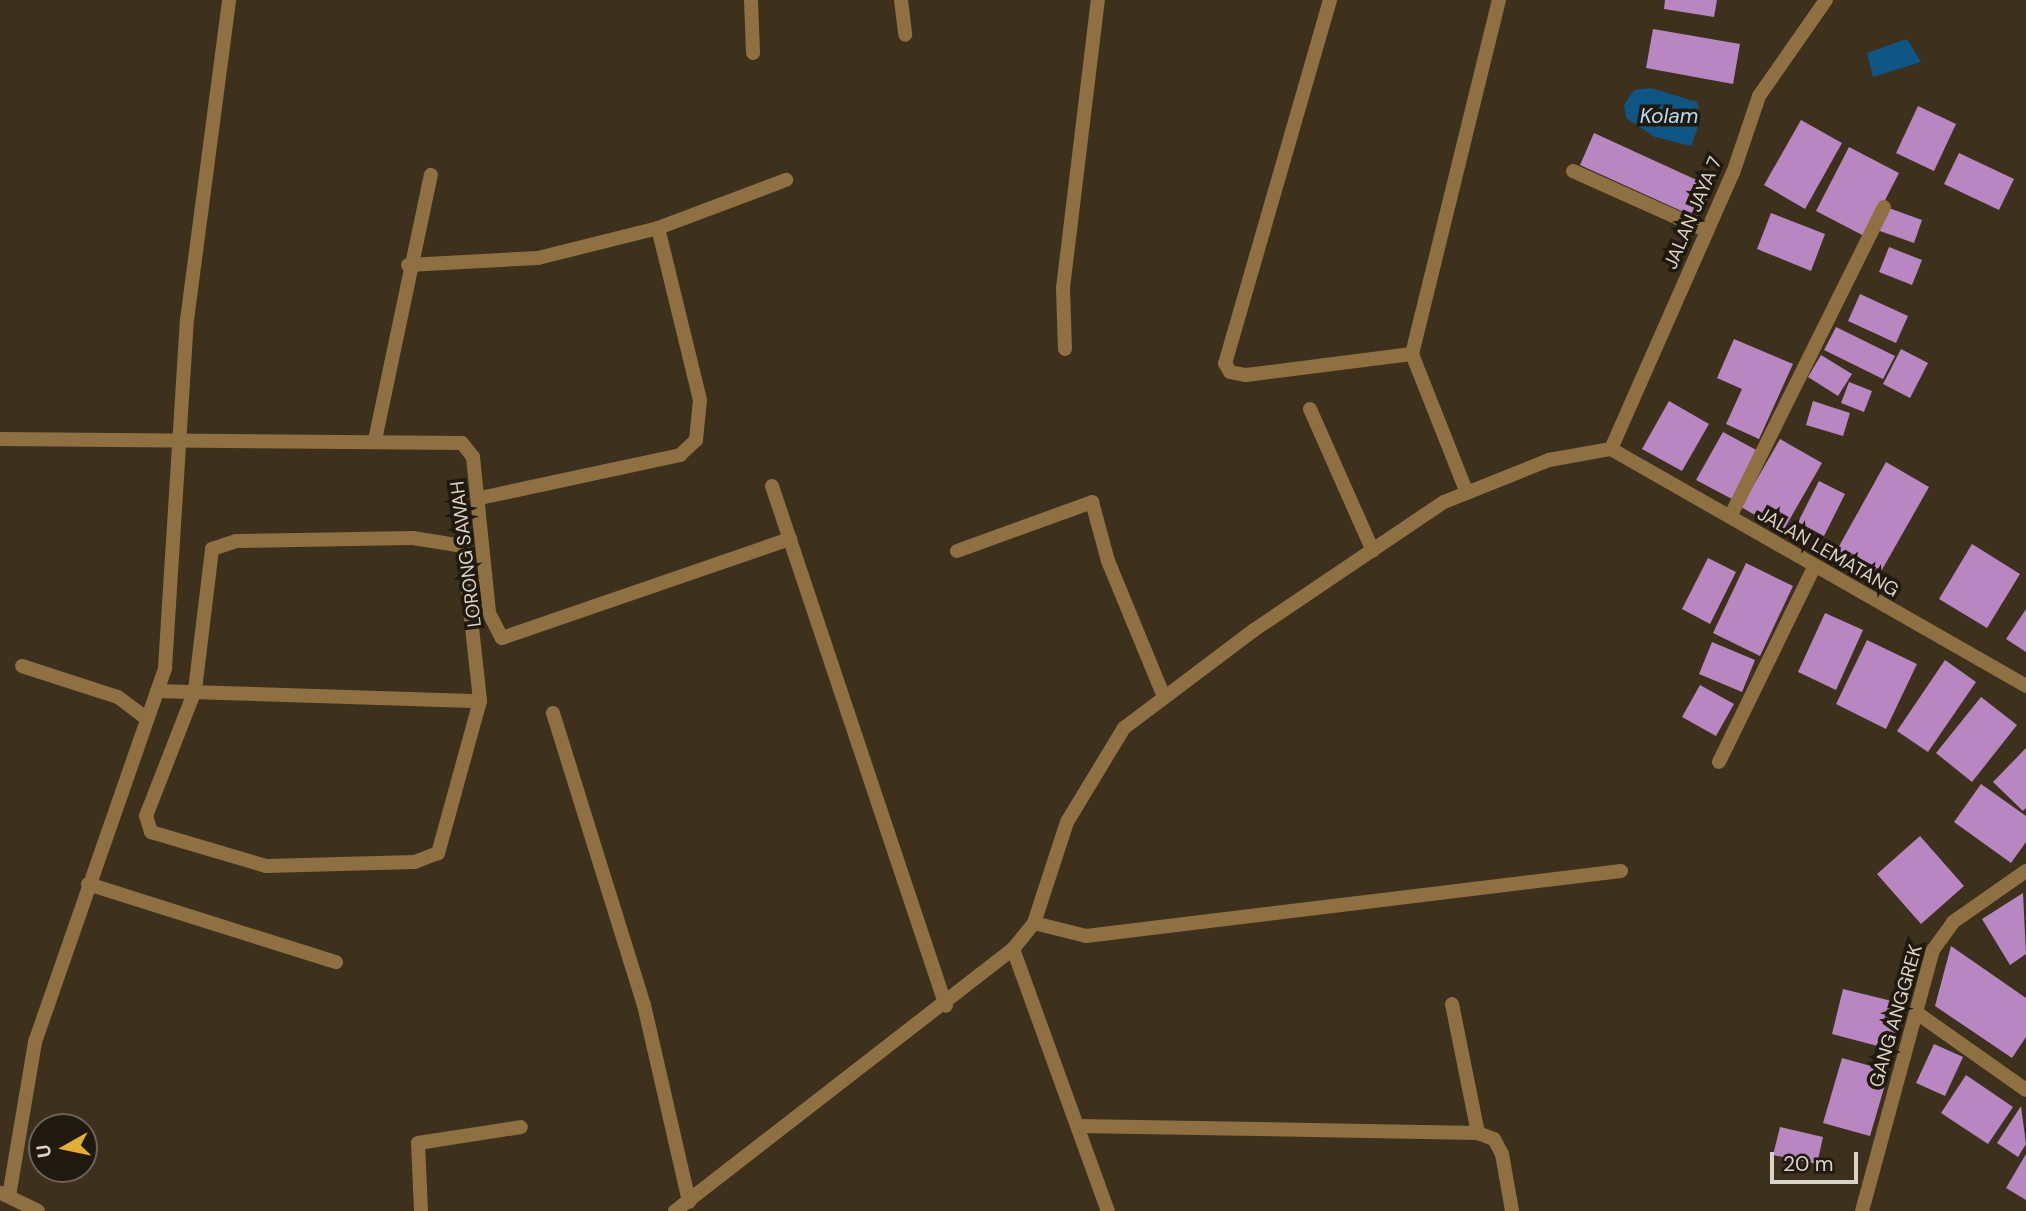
<!DOCTYPE html>
<html>
<head>
<meta charset="utf-8">
<style>
	body { margin:0 }
	#map { position:relative; width:2026px; height:1211px; overflow:hidden; background:#3d301c; font-family:"DM Sans",sans-serif }
	div>[style] { position:absolute }
	[style*='--x'] { left:calc(var(--x)*1px); top:calc(var(--y)*1px); width:calc(var(--w)*1px); rotate:calc(var(--a)*1deg) }
	.water>* { inset:0; background:#105684 }
	.building>* { inset:0; background:#b886c0 }
	.street>* { height:14px; margin:-7px; padding:0 7px; transform-origin:7px; border-radius:7px; background:#8e7043 }
	span { translate:-50% -50%; white-space:nowrap; text-align:center; line-height:1.15; -webkit-text-stroke:7px #1f1910; paint-order:stroke }
	.street-label { font-size:19px; color:#dbd3c6 }
	.water-label { font-size:21px; color:#b8d9f4; font-style:italic }
	.north { position:absolute; left:28px; top:1113px; width:70px; height:70px; box-sizing:border-box; background:#1f1910; border:2px solid #6a6359; border-radius:50%; rotate:261deg; font-size:19px; font-weight:700; line-height:28px; text-align:center; color:#dbd3c6 }
	.north::after { content:''; display:block; margin:auto; width:24px; height:32px; background:#e4ad35; clip-path:polygon(50% 0,100% 100%,50% 72%,0 100%) }
	.scale { position:absolute; left:1770px; top:1152px; width:88px; height:32px; box-sizing:border-box; border:4px solid #dbd3c6; border-top:0; padding-left:9px; font-size:21px; line-height:24px; white-space:nowrap; color:#dbd3c6; -webkit-text-stroke:5px #1f1910; paint-order:stroke }
</style>
</head>
<body>
<div id="map">
	<div class="water">
		<i style="clip-path:polygon(1907px 39px,1921px 62px,1873px 77px,1867px 53px)"></i>
		<i style="clip-path:polygon(1651px 88px,1697px 102px,1701px 119px,1691px 146px,1655px 137px,1626px 118px,1624px 105px,1634px 90px)"></i>
	</div>
	<div class="building">
		<i style="clip-path:polygon(1665px 0,1717px 0,1714px 17px,1664px 9px)"></i>
		<i style="clip-path:polygon(1653px 29px,1740px 44px,1733px 84px,1646px 68px)"></i>
		<i style="clip-path:polygon(1918px 106px,1956px 124px,1934px 171px,1896px 153px)"></i>
		<i style="clip-path:polygon(1801px 120px,1842px 143px,1805px 209px,1764px 185px)"></i>
		<i style="clip-path:polygon(1594px 133px,1712px 187px,1697px 218px,1580px 165px)"></i>
		<i style="clip-path:polygon(1849px 147px,1899px 173px,1866px 237px,1816px 211px)"></i>
		<i style="clip-path:polygon(1959px 153px,2014px 179px,1999px 210px,1944px 184px)"></i>
		<i style="clip-path:polygon(1886px 207px,1922px 220px,1914px 243px,1877px 230px)"></i>
		<i style="clip-path:polygon(1771px 213px,1825px 234px,1811px 271px,1757px 249px)"></i>
		<i style="clip-path:polygon(1889px 247px,1922px 260px,1912px 285px,1879px 272px)"></i>
		<i style="clip-path:polygon(1860px 294px,1908px 316px,1896px 343px,1848px 321px)"></i>
		<i style="clip-path:polygon(1836px 327px,1895px 356px,1883px 379px,1824px 350px)"></i>
		<i style="clip-path:polygon(1734px 339px,1793px 364px,1759px 439px,1726px 424px,1742px 389px,1717px 378px)"></i>
		<i style="clip-path:polygon(1901px 349px,1928px 363px,1910px 398px,1883px 384px)"></i>
		<i style="clip-path:polygon(1821px 355px,1852px 374px,1838px 396px,1808px 377px)"></i>
		<i style="clip-path:polygon(1849px 382px,1872px 391px,1864px 412px,1841px 403px)"></i>
		<i style="clip-path:polygon(1669px 401px,1709px 424px,1682px 471px,1642px 449px)"></i>
		<i style="clip-path:polygon(1813px 401px,1850px 413px,1843px 436px,1806px 425px)"></i>
		<i style="clip-path:polygon(1723px 432px,1758px 451px,1732px 499px,1696px 480px)"></i>
		<i style="clip-path:polygon(1780px 439px,1822px 463px,1783px 531px,1741px 507px)"></i>
		<i style="clip-path:polygon(1886px 462px,1929px 487px,1875px 582px,1833px 557px)"></i>
		<i style="clip-path:polygon(1819px 481px,1845px 494px,1824px 536px,1798px 522px)"></i>
		<i style="clip-path:polygon(1972px 544px,2020px 574px,1987px 628px,1939px 599px)"></i>
		<i style="clip-path:polygon(1708px 558px,1736px 572px,1710px 624px,1682px 609px)"></i>
		<i style="clip-path:polygon(1746px 563px,1793px 586px,1760px 656px,1713px 633px)"></i>
		<i style="clip-path:polygon(2026px 609px,2026px 652px,2006px 639px)"></i>
		<i style="clip-path:polygon(1825px 613px,1863px 630px,1836px 690px,1798px 672px)"></i>
		<i style="clip-path:polygon(1867px 640px,1917px 664px,1886px 729px,1836px 704px)"></i>
		<i style="clip-path:polygon(1712px 642px,1755px 660px,1742px 692px,1699px 674px)"></i>
		<i style="clip-path:polygon(1945px 660px,1976px 682px,1928px 752px,1897px 731px)"></i>
		<i style="clip-path:polygon(1700px 685px,1734px 704px,1716px 736px,1682px 717px)"></i>
		<i style="clip-path:polygon(1981px 697px,2017px 725px,1972px 782px,1936px 753px)"></i>
		<i style="clip-path:polygon(2026px 748px,2026px 808px,2023px 811px,1993px 782px)"></i>
		<i style="clip-path:polygon(1981px 784px,2026px 816px,2026px 842px,2011px 863px,1954px 822px)"></i>
		<i style="clip-path:polygon(1920px 836px,1964px 886px,1921px 924px,1877px 874px)"></i>
		<i style="clip-path:polygon(2023px 893px,2026px 954px,2010px 965px,1982px 919px)"></i>
		<i style="clip-path:polygon(1951px 946px,2026px 998px,2026px 1037px,2012px 1058px,1935px 1006px)"></i>
		<i style="clip-path:polygon(1843px 989px,1904px 1004px,1893px 1050px,1832px 1034px)"></i>
		<i style="clip-path:polygon(1934px 1044px,1963px 1057px,1945px 1096px,1916px 1083px)"></i>
		<i style="clip-path:polygon(1842px 1058px,1889px 1071px,1870px 1136px,1823px 1123px)"></i>
		<i style="clip-path:polygon(1966px 1075px,2013px 1107px,1988px 1144px,1941px 1113px)"></i>
		<i style="clip-path:polygon(2021px 1106px,2026px 1144px,2018px 1157px,1997px 1143px)"></i>
		<i style="clip-path:polygon(1780px 1127px,1823px 1137px,1817px 1164px,1773px 1155px)"></i>
		<i style="clip-path:polygon(2026px 1154px,2026px 1200px,2006px 1188px)"></i>
	</div>
	<div class="street">
		<i style="--x:751;--y:0;--w:53;--a:87.8"></i>
		<i style="--x:901;--y:0;--w:35;--a:83"></i>
		<i style="--x:1330;--y:0;--w:378;--a:106.1"></i>
		<i style="--x:1225;--y:363;--w:10;--a:61"></i>
		<i style="--x:1230;--y:372;--w:16;--a:11"></i>
		<i style="--x:1246;--y:375;--w:167;--a:-7.2"></i>
		<i style="--x:1573;--y:171;--w:147;--a:24.1"></i>
		<i style="--x:408;--y:265;--w:130;--a:-3.1"></i>
		<i style="--x:538;--y:258;--w:124;--a:-14"></i>
		<i style="--x:658;--y:228;--w:137;--a:-20.6"></i>
		<i style="--x:1065;--y:349;--w:61;--a:-91.9"></i>
		<i style="--x:1063;--y:288;--w:290;--a:-83.1"></i>
		<i style="--x:1310;--y:409;--w:155;--a:66.1"></i>
		<i style="--x:0;--y:439;--w:462;--a:0.5"></i>
		<i style="--x:462;--y:443;--w:18;--a:52"></i>
		<i style="--x:473;--y:457;--w:157;--a:84.1"></i>
		<i style="--x:489;--y:613;--w:28;--a:63"></i>
		<i style="--x:502;--y:638;--w:305;--a:-19"></i>
		<i style="--x:375;--y:440;--w:271;--a:-78.1"></i>
		<i style="--x:1611;--y:449;--w:302;--a:-66.2"></i>
		<i style="--x:1733;--y:173;--w:81;--a:-71.3"></i>
		<i style="--x:1759;--y:96;--w:117;--a:-55.1"></i>
		<i style="--x:1611;--y:449;--w:478;--a:29.7"></i>
		<i style="--x:772;--y:486;--w:548;--a:71.5"></i>
		<i style="--x:1467;--y:493;--w:149;--a:-111.6"></i>
		<i style="--x:1412;--y:354;--w:365;--a:-76.2"></i>
		<i style="--x:480;--y:498;--w:205;--a:-12.1"></i>
		<i style="--x:680;--y:455;--w:22;--a:-43"></i>
		<i style="--x:696;--y:440;--w:40;--a:-84.3"></i>
		<i style="--x:700;--y:400;--w:177;--a:-103.7"></i>
		<i style="--x:1730;--y:517;--w:346;--a:-63.6"></i>
		<i style="--x:413;--y:538;--w:51;--a:9.1"></i>
		<i style="--x:463;--y:546;--w:156;--a:83.7"></i>
		<i style="--x:480;--y:701;--w:158;--a:105.4"></i>
		<i style="--x:438;--y:853;--w:25;--a:159"></i>
		<i style="--x:415;--y:862;--w:149;--a:178.5"></i>
		<i style="--x:266;--y:866;--w:120;--a:-163.5"></i>
		<i style="--x:151;--y:832;--w:17;--a:-107"></i>
		<i style="--x:146;--y:816;--w:135;--a:-68.7"></i>
		<i style="--x:195;--y:690;--w:142;--a:-83.1"></i>
		<i style="--x:212;--y:549;--w:25;--a:-18"></i>
		<i style="--x:236;--y:541;--w:177;--a:-1"></i>
		<i style="--x:957;--y:551;--w:144;--a:-19.9"></i>
		<i style="--x:1092;--y:502;--w:61;--a:74.8"></i>
		<i style="--x:1108;--y:561;--w:147;--a:67.6"></i>
		<i style="--x:22;--y:666;--w:101;--a:17.9"></i>
		<i style="--x:118;--y:697;--w:36;--a:37"></i>
		<i style="--x:157;--y:691;--w:323;--a:1.8"></i>
		<i style="--x:553;--y:713;--w:306;--a:72.7"></i>
		<i style="--x:644;--y:1005;--w:202;--a:77.1"></i>
		<i style="--x:1719;--y:762;--w:217;--a:-64"></i>
		<i style="--x:88;--y:884;--w:260;--a:17.5"></i>
		<i style="--x:1034;--y:923;--w:54;--a:14"></i>
		<i style="--x:1086;--y:936;--w:539;--a:-6.93"></i>
		<i style="--x:1013;--y:949;--w:279;--a:70.1"></i>
		<i style="--x:1452;--y:1004;--w:132;--a:78.6"></i>
		<i style="--x:1917;--y:1013;--w:133;--a:35.2"></i>
		<i style="--x:1079;--y:1126;--w:399;--a:1"></i>
		<i style="--x:1478;--y:1133;--w:17;--a:21"></i>
		<i style="--x:1494;--y:1139;--w:17;--a:62"></i>
		<i style="--x:1502;--y:1154;--w:58;--a:80"></i>
		<i style="--x:1;--y:1193;--w:41;--a:25.9"></i>
		<i style="--x:9;--y:1196;--w:156;--a:-80.4"></i>
		<i style="--x:35;--y:1042;--w:396;--a:-70.8"></i>
		<i style="--x:165;--y:668;--w:349;--a:-86.4"></i>
		<i style="--x:187;--y:320;--w:323;--a:-82.5"></i>
		<i style="--x:421;--y:1211;--w:68;--a:-92.5"></i>
		<i style="--x:418;--y:1143;--w:104;--a:-8.8"></i>
		<i style="--x:675;--y:1211;--w:428;--a:-37.8"></i>
		<i style="--x:1013;--y:949;--w:33;--a:-51"></i>
		<i style="--x:1034;--y:923;--w:106;--a:-71.9"></i>
		<i style="--x:1067;--y:822;--w:110;--a:-58.8"></i>
		<i style="--x:1124;--y:728;--w:163;--a:-37"></i>
		<i style="--x:1254;--y:630;--w:229;--a:-34"></i>
		<i style="--x:1444;--y:502;--w:113;--a:-21.8"></i>
		<i style="--x:1549;--y:460;--w:63;--a:-10.1"></i>
		<i style="--x:1862;--y:1211;--w:270;--a:-74.8"></i>
		<i style="--x:1933;--y:950;--w:34;--a:-54"></i>
		<i style="--x:1953;--y:922;--w:89;--a:-34.9"></i>
	</div>
	<div class="street-label">
		<span style="left:1693px;top:213px;rotate:-67deg">JALAN JAYA 7</span>
		<span style="left:1828px;top:552px;rotate:30deg">JALAN LEMATANG</span>
		<span style="left:466px;top:554px;rotate:-97deg">LORONG SAWAH</span>
		<span style="left:1896px;top:1016px;rotate:-74deg">GANG ANGGREK</span>
	</div>
	<div class="water-label">
		<span style="left:1669px;top:116px">Kolam</span>
	</div>
	<div class="north">U</div>
	<div class="scale">20 m</div>
</div>
</body>
</html>
